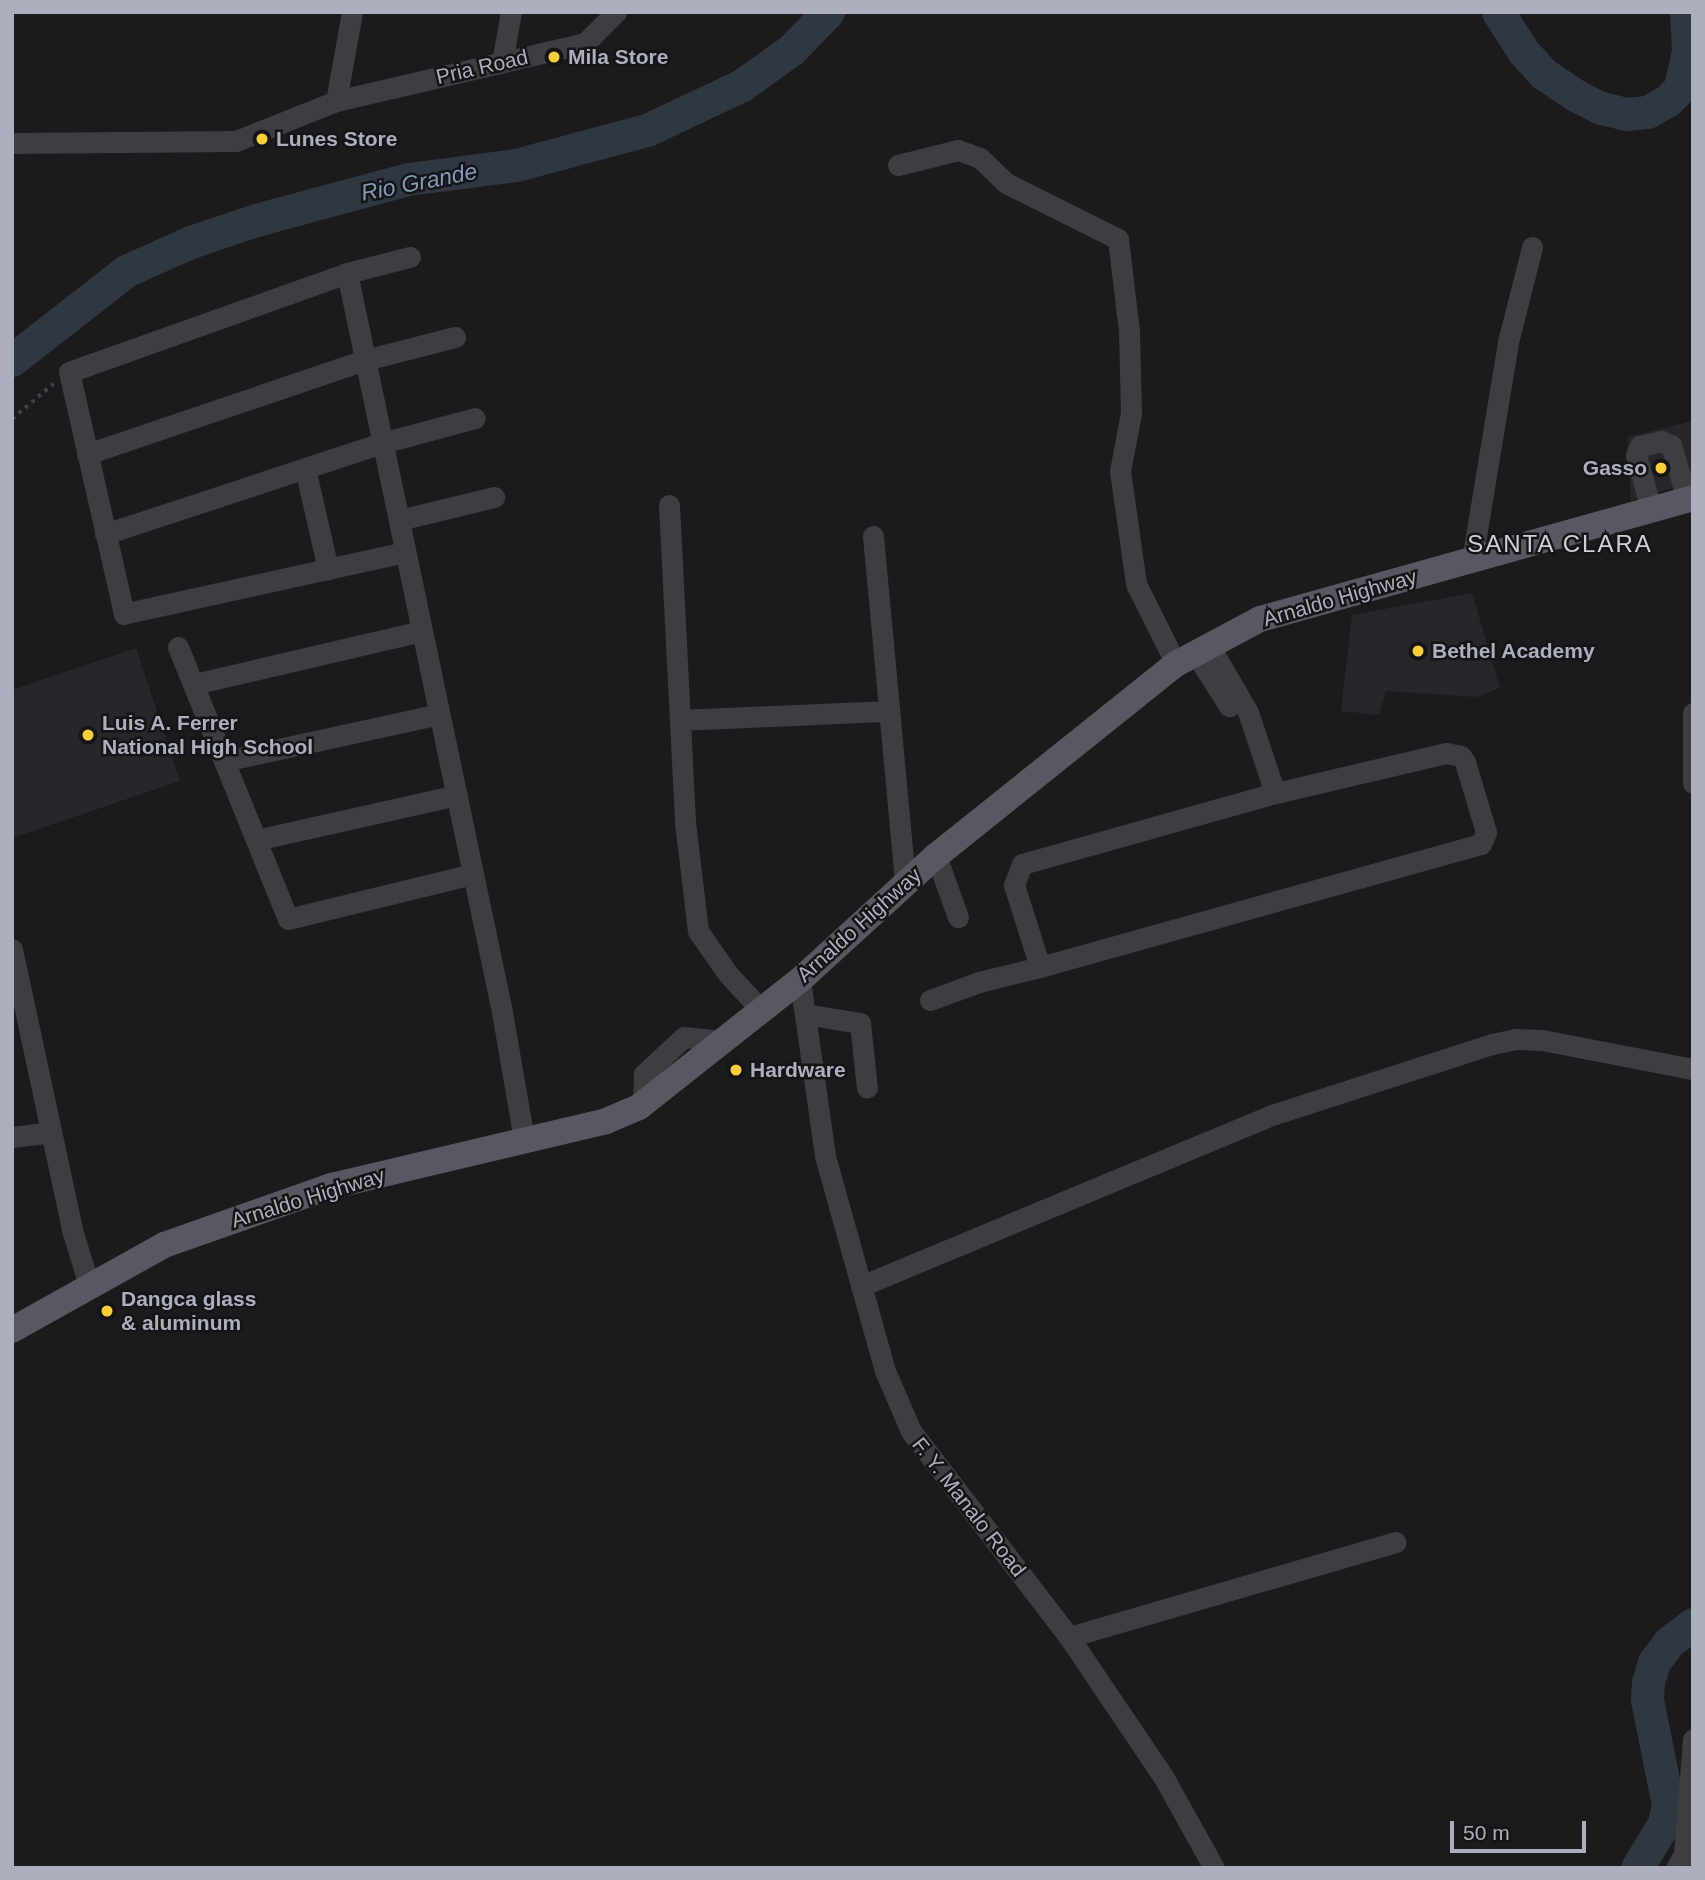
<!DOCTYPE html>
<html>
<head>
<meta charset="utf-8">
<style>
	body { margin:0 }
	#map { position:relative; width:1705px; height:1880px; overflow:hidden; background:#1b1a1d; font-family:Helvetica,sans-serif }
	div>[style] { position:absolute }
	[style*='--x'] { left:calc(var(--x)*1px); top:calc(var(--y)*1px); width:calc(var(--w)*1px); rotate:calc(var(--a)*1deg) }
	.built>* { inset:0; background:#27262a }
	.river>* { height:33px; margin:-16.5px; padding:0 16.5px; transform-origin:16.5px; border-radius:16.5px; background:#2f3742 }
	.path>* { height:3.5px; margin-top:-1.75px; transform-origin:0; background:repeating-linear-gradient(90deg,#414249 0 3.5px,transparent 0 8.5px) }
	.minor>* { height:21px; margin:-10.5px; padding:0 10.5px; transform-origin:10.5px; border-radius:10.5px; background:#3d3d44 }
	.major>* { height:26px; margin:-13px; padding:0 13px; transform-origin:13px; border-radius:13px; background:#575861 }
	.dots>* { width:19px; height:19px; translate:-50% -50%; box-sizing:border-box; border:4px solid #151518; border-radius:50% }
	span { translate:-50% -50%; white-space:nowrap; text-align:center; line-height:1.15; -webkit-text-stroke:5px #151518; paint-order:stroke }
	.poi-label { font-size:21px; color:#acafbd; font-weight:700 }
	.left { translate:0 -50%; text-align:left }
	.right { translate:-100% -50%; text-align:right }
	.street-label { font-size:21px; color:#acafbd }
	.water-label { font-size:23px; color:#8399b8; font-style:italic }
	.quarter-label { font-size:24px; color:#cecfd8; letter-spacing:2px }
	.frame { position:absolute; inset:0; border:14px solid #acafbd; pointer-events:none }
	.scale { position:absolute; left:1450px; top:1821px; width:136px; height:32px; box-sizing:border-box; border:4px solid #acafbd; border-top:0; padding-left:9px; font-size:21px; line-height:24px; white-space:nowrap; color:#acafbd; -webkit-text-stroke:5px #151518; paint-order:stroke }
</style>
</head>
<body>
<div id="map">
	<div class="built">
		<i style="clip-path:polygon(1693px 421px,1693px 481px,1631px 501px,1627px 437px)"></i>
		<i style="clip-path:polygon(1472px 593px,1500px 688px,1476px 697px,1386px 691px,1379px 715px,1341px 711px,1352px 615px)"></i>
		<i style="clip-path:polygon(136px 648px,180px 781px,12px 838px,12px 690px)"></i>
	</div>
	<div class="river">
		<i style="--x:1498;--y:12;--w:46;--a:57.3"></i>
		<i style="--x:1523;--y:51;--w:31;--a:48"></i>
		<i style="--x:1544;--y:74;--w:37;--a:34"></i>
		<i style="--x:1575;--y:95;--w:29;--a:27"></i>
		<i style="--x:1601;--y:108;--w:27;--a:13"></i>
		<i style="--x:1627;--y:114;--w:20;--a:-6"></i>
		<i style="--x:1647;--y:112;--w:23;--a:-29"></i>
		<i style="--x:1667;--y:101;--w:18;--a:-45"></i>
		<i style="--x:1680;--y:88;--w:39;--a:-78"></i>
		<i style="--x:1688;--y:50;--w:38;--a:-93"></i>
		<i style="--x:12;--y:360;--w:145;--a:-38"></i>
		<i style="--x:126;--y:271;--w:68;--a:-24.3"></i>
		<i style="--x:188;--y:243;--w:72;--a:-18.7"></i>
		<i style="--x:256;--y:220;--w:157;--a:-15.1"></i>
		<i style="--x:408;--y:179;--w:109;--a:-7.4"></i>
		<i style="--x:516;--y:165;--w:136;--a:-15"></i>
		<i style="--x:647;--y:130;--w:105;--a:-25.3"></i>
		<i style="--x:742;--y:85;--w:60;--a:-35.5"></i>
		<i style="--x:791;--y:50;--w:53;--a:-45.8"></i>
		<i style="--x:1637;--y:1868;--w:52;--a:-59"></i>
		<i style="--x:1664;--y:1823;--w:18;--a:-77"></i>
		<i style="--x:1668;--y:1805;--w:107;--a:-101.3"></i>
		<i style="--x:1647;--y:1700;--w:18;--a:-87"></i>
		<i style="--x:1648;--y:1682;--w:21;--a:-73"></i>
		<i style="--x:1654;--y:1662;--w:25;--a:-53"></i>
		<i style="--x:1669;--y:1642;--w:30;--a:-37"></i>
	</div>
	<div class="path">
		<i style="--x:12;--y:419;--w:54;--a:-40.5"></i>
	</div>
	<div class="minor">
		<i style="--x:502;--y:62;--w:51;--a:-79.8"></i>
		<i style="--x:336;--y:101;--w:90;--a:-79.8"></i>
		<i style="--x:12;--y:143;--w:224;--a:-0.5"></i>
		<i style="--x:236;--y:141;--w:108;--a:-21.8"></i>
		<i style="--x:336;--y:101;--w:256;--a:-13.1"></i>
		<i style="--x:585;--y:43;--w:44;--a:-45"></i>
		<i style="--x:898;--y:165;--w:62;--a:-14"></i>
		<i style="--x:958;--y:150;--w:23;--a:20"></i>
		<i style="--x:980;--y:158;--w:36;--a:44"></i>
		<i style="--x:1006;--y:183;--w:125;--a:26.6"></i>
		<i style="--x:1118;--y:239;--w:93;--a:83.2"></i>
		<i style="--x:1129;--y:331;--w:82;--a:88.6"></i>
		<i style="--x:1131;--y:413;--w:59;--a:100.7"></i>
		<i style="--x:1120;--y:471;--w:114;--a:81.9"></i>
		<i style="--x:1136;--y:584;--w:89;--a:63.4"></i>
		<i style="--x:347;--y:273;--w:755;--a:78.15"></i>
		<i style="--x:502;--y:1012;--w:130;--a:80.2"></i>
		<i style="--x:87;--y:454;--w:293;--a:-18.7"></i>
		<i style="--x:365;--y:360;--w:93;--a:-14.3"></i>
		<i style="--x:305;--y:468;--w:104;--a:77.2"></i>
		<i style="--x:669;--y:505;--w:317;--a:87.1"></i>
		<i style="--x:685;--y:822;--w:110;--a:83.2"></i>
		<i style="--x:698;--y:931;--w:52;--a:55.1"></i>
		<i style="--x:728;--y:974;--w:50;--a:47.4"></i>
		<i style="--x:1651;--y:509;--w:56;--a:-105.5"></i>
		<i style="--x:1636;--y:455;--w:10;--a:-66"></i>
		<i style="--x:1640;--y:446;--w:22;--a:-13"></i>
		<i style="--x:1661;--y:441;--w:11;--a:22"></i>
		<i style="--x:1671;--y:445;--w:56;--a:73.5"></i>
		<i style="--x:399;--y:520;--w:98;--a:-13.6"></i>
		<i style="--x:105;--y:534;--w:292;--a:-18.2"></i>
		<i style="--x:382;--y:443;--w:96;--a:-15"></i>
		<i style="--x:873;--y:536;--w:349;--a:84.7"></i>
		<i style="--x:405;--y:552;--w:288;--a:167.6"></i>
		<i style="--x:124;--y:614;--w:248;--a:-102.8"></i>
		<i style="--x:69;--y:372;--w:295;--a:-19.6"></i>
		<i style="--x:347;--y:273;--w:65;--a:-14.3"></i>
		<i style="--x:1472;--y:560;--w:221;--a:-80.6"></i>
		<i style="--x:1508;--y:342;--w:98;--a:-75.8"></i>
		<i style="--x:178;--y:647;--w:293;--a:68"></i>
		<i style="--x:288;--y:919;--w:190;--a:-13.7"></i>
		<i style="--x:1210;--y:647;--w:75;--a:59.7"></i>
		<i style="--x:1248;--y:712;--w:85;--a:71.6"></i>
		<i style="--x:1196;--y:654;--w:62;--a:57.6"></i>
		<i style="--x:194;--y:684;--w:234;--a:-13.1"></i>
		<i style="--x:1693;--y:713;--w:70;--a:90"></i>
		<i style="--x:680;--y:720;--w:209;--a:-2.5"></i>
		<i style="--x:224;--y:761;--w:220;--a:-12.3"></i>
		<i style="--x:256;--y:840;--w:206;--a:-12.6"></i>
		<i style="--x:936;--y:856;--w:65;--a:70.2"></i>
		<i style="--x:12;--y:949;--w:287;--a:77.9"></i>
		<i style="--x:72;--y:1230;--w:58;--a:72.8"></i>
		<i style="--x:800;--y:980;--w:178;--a:81.9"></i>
		<i style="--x:825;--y:1156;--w:223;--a:74.4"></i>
		<i style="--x:885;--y:1371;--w:65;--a:66.6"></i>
		<i style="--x:911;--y:1431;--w:260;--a:52.5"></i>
		<i style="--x:1069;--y:1637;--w:170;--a:56"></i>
		<i style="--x:1164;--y:1778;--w:103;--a:60.9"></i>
		<i style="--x:930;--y:1000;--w:52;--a:-20.2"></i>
		<i style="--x:979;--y:982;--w:63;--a:-13.8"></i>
		<i style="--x:1040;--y:967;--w:458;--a:-15.6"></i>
		<i style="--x:1481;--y:844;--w:13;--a:-67"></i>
		<i style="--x:1486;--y:832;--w:73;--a:-106.7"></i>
		<i style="--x:1465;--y:762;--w:7;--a:-124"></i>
		<i style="--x:1461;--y:756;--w:15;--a:-169"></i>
		<i style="--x:1446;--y:753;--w:176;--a:166.8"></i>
		<i style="--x:1275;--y:793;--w:263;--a:164.3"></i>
		<i style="--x:1022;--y:864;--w:22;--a:111"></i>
		<i style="--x:1014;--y:885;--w:86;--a:72.4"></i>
		<i style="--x:805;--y:1014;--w:56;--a:9.3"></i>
		<i style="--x:860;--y:1023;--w:65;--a:83.9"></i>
		<i style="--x:643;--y:1104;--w:30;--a:-88"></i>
		<i style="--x:644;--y:1074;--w:54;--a:-42.8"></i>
		<i style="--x:684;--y:1037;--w:39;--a:6"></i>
		<i style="--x:12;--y:1137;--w:39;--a:-7"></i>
		<i style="--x:861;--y:1286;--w:448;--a:-22.6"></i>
		<i style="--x:1275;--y:1114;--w:228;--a:-17.9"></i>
		<i style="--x:1492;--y:1044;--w:24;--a:-12"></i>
		<i style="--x:1515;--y:1039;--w:27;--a:2"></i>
		<i style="--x:1542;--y:1040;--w:154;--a:10.9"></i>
		<i style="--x:1069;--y:1637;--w:340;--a:-16.2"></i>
		<i style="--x:1676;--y:1868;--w:16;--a:-60"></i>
		<i style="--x:1684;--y:1854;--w:115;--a:-85.5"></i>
	</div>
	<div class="major">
		<i style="--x:12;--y:1330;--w:174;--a:-29.2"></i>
		<i style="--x:164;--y:1245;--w:178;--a:-19.4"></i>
		<i style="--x:332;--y:1186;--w:282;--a:-13.3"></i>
		<i style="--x:606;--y:1121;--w:36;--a:-23"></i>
		<i style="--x:639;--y:1107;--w:205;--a:-38.3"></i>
		<i style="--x:800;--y:980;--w:184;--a:-42.4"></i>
		<i style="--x:936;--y:856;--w:307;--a:-38.7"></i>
		<i style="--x:1176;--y:664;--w:95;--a:-28.2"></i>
		<i style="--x:1260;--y:619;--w:450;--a:-15.6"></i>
	</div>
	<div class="dots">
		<i style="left:554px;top:57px;background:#facf35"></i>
		<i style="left:262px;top:139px;background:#facf35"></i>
		<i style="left:1661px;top:468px;background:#facf35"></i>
		<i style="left:1418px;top:651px;background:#facf35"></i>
		<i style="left:88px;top:735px;background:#facf35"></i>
		<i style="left:736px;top:1070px;background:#facf35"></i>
		<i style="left:107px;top:1311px;background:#facf35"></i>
	</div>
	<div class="poi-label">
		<span class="left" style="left:568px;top:57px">Mila Store</span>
		<span class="left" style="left:276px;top:139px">Lunes Store</span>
		<span class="right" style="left:1647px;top:468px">Gasso</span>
		<span class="left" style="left:1432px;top:651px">Bethel Academy</span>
		<span class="left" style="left:102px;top:735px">Luis A. Ferrer<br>National High School</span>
		<span class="left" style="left:750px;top:1070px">Hardware</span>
		<span class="left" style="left:121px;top:1311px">Dangca glass<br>&amp; aluminum</span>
	</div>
	<div class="street-label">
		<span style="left:482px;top:67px;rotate:-13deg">Pria Road</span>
		<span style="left:1340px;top:598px;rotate:-16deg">Arnaldo Highway</span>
		<span style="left:859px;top:925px;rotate:-42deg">Arnaldo Highway</span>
		<span style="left:308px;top:1198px;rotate:-17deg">Arnaldo Highway</span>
		<span style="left:969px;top:1507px;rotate:52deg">F. Y. Manalo Road</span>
	</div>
	<div class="water-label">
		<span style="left:419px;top:182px;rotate:-11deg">Rio Grande</span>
	</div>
	<div class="quarter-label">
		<span style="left:1560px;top:544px">SANTA CLARA</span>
	</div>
	<div class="frame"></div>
	<div class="scale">50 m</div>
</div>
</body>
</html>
